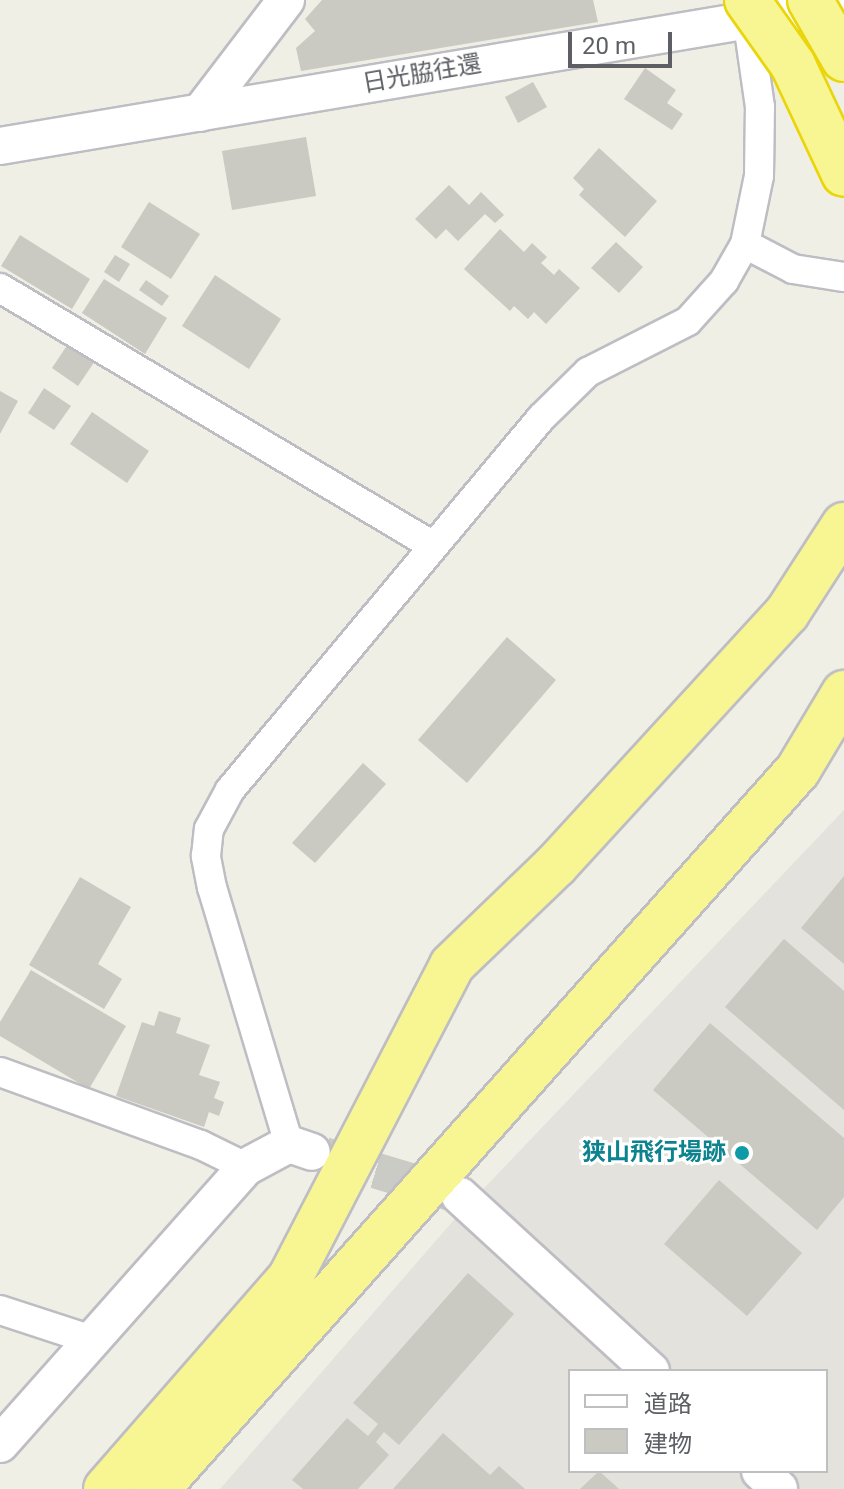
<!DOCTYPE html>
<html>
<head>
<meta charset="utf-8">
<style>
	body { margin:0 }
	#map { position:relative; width:844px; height:1489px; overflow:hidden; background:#efefe5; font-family:Roboto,"Noto Sans JP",sans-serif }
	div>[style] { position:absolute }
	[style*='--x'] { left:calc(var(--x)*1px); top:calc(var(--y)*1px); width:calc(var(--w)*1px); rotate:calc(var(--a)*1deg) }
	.industrial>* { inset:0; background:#e3e2dd }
	.building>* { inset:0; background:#cac9c2 }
	.tertiary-tunnel>* { height:36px; margin-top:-18px; transform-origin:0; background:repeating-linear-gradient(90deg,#cacbc5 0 36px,transparent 0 54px) }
	.roads { filter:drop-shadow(2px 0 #bdbdc3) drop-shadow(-2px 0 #bdbdc3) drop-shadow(0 2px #bdbdc3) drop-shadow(0 -2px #bdbdc3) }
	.minor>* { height:28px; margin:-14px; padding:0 14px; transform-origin:14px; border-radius:14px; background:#fff }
	.tertiary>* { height:36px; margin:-18px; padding:0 18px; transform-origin:18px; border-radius:18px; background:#fff }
	.motorway>* { height:44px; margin:-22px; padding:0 22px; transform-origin:22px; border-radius:22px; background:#f8f593 }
	.bridges { filter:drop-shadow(2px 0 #ead50a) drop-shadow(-2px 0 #ead50a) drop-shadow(0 2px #ead50a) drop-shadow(0 -2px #ead50a) }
	.motorway-bridge>* { height:44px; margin:-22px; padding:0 22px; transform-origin:22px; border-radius:22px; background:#f8f593 }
	.dots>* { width:22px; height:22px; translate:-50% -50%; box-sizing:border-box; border:4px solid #fff; border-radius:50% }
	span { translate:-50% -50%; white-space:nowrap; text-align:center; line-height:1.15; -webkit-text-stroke:6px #fff; paint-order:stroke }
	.street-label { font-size:24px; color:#5d5f65 }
	.culture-label { font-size:24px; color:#0d838f; font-weight:700 }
	.right { translate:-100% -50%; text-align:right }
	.legend { position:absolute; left:568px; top:1369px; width:260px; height:104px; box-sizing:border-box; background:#fff; border:2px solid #bebfc1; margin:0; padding:10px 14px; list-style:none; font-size:24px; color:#5d5f65 }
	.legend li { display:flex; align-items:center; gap:16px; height:40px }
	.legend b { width:40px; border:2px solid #bebfc1 }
	.scale { position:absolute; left:568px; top:32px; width:104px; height:36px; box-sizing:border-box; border:4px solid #5d5f65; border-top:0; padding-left:10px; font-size:24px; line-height:28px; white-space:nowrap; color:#5d5f65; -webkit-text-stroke:6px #fff; paint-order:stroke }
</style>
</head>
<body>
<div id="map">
	<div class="industrial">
		<i style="clip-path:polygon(evenodd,844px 810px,844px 1489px,220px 1489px,453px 1221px,844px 810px,570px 1371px,826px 1371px,826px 1471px,570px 1471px,570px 1371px)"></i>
	</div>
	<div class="building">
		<i style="clip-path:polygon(322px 0,593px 0,598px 22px,301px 71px,296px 48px,315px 31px,305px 19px)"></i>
		<i style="clip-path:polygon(645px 68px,676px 90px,667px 103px,683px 114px,672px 130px,624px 99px)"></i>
		<i style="clip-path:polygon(533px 82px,547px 107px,518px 123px,505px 97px)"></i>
		<i style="clip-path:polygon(306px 137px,316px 196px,232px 210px,222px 151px)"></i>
		<i style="clip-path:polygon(599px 148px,657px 201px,625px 237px,579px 195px,584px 189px,573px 178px)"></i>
		<i style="clip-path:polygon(449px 185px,469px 205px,481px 192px,504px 215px,495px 223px,485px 214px,458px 241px,446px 229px,436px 239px,415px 219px)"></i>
		<i style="clip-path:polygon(149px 202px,200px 234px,171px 279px,121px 247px)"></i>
		<i style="clip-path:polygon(500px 229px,524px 252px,532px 243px,547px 257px,541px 263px,554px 275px,559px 269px,580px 288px,546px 324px,534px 312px,528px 319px,514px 306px,510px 311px,464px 269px)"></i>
		<i style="clip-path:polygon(20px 235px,90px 279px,72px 309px,1px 266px)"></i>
		<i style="clip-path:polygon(616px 242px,643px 267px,619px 293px,591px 268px)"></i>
		<i style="clip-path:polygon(115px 255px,130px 264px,119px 282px,104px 272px)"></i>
		<i style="clip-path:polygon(215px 275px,281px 319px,249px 369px,182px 326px)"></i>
		<i style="clip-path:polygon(104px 279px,167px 318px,145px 354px,82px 313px)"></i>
		<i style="clip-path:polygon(146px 280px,169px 296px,162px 306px,139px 290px)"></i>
		<i style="clip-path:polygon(68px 344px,95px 361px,78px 386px,52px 368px)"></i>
		<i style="clip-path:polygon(44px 388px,71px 406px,54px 430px,28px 413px)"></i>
		<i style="clip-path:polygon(0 391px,18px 401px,0 434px)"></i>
		<i style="clip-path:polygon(92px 412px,149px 451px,127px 483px,70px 444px)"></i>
		<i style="clip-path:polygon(507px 637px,556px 680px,467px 783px,418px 740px)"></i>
		<i style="clip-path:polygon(363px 763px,386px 784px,315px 863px,292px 843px)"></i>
		<i style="clip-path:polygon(844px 876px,844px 964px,801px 928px)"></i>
		<i style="clip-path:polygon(80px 877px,131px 907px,98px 964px,122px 979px,104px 1009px,29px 965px)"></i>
		<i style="clip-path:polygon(784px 939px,844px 991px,844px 1110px,725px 1007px)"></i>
		<i style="clip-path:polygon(31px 970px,126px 1026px,89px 1089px,0 1036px,0 1022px)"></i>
		<i style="clip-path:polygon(159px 1011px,181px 1018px,176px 1033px,210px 1045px,199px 1075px,220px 1082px,214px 1098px,224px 1102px,219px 1116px,209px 1112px,204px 1127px,116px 1096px,142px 1022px,154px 1026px)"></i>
		<i style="clip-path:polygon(710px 1023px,844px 1138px,844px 1197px,817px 1230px,653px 1090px)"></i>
		<i style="clip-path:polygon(719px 1180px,802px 1253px,747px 1316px,664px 1244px)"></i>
		<i style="clip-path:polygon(468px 1273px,514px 1314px,399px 1445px,384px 1432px,376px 1442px,389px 1455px,358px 1489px,303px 1489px,292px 1480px,347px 1418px,368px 1436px,378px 1424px,353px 1403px)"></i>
		<i style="clip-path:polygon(443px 1433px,490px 1475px,499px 1466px,525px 1489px,393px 1489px)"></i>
		<i style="clip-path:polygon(599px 1471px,619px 1489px,580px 1489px)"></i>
	</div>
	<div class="tertiary-tunnel">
		<i style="--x:324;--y:1155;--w:133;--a:16.7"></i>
	</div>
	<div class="roads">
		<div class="minor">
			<i style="--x:745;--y:244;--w:54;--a:27.5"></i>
			<i style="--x:793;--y:269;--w:52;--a:8.9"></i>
			<i style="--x:0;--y:288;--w:500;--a:30.77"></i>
			<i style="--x:0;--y:1072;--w:214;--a:20"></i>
			<i style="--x:201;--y:1145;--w:50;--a:26.1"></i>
			<i style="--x:289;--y:1144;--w:267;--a:-106.7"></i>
			<i style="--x:212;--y:888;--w:33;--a:-101"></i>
			<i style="--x:206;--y:856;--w:27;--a:-84"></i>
			<i style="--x:209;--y:829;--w:44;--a:-61.7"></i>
			<i style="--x:230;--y:790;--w:485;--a:-50.1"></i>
			<i style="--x:541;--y:418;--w:66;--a:-44.4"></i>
			<i style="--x:588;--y:372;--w:112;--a:-27"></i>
			<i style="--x:688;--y:321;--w:54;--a:-48"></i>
			<i style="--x:724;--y:281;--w:43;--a:-60.4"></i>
			<i style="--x:745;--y:244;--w:69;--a:-78.4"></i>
			<i style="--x:759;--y:176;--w:69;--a:-89.2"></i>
			<i style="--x:760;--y:107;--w:91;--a:-98.2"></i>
			<i style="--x:0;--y:1310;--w:97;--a:18.1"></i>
		</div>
		<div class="tertiary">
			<i style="--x:200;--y:113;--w:142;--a:-52.7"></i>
			<i style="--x:0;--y:146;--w:856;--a:-9.55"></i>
			<i style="--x:460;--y:1196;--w:259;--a:42.5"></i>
			<i style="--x:0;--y:1444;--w:370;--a:-48.4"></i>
			<i style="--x:246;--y:1167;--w:49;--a:-28.1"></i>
			<i style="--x:289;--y:1144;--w:24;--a:19"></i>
			<i style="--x:760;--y:1471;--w:26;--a:43"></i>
		</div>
		<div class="motorway">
			<i style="--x:106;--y:1489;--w:280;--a:-48.9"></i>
			<i style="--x:290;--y:1278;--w:352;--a:-62.6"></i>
			<i style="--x:452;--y:965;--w:144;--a:-43.9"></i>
			<i style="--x:556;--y:865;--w:342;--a:-47.5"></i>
			<i style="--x:787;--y:613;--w:105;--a:-57.1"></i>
			<i style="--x:157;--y:1489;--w:963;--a:-48.28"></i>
			<i style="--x:798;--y:770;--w:90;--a:-59.1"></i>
		</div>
	</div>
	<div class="bridges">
		<div class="motorway-bridge">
			<i style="--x:747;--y:0;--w:80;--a:54.7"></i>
			<i style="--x:793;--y:65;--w:120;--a:64.9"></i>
			<i style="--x:810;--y:0;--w:68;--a:60"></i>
		</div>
	</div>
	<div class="dots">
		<i style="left:742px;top:1153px;background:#0f9aa8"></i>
	</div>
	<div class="street-label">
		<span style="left:422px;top:74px;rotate:-10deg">日光脇往還</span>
	</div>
	<div class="culture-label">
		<span class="right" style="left:726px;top:1153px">狭山飛行場跡</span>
	</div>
	<ul class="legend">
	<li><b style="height:10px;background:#fff"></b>道路</li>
	<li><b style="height:22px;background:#cac9c2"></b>建物</li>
	</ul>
	<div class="scale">20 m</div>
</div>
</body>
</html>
